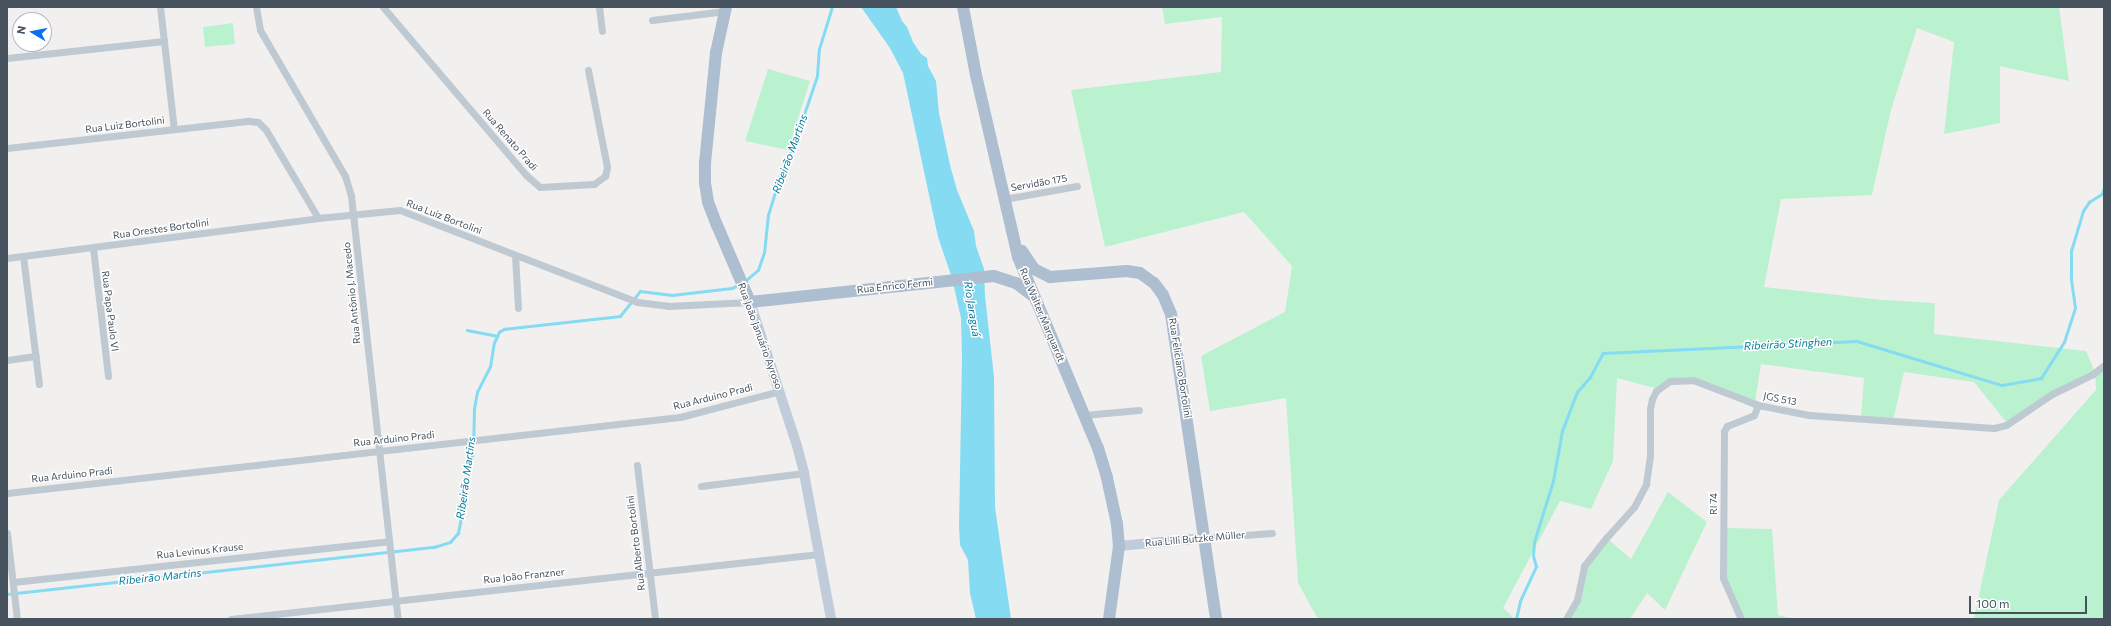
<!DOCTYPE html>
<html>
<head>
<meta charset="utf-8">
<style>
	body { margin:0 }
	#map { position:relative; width:2111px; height:626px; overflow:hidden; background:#f2efef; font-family:Commissioner,sans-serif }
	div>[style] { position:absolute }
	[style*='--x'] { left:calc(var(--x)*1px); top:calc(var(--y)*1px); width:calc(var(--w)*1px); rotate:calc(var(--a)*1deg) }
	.green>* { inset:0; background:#baf2d0 }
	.water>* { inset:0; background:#85dbf2 }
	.stream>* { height:2.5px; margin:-1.25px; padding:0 1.25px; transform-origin:1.25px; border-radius:1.25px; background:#85dbf2 }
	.street>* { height:7px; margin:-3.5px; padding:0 3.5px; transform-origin:3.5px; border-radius:3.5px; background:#bec9d2 }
	.secondary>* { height:10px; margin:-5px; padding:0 5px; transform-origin:5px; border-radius:5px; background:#c0ccd9 }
	.primary>* { height:12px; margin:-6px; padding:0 6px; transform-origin:6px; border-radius:6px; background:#adbed0 }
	span { translate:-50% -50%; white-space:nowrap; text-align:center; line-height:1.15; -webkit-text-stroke:3px #fff; paint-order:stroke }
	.street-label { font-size:10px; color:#46525e }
	.water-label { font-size:11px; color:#057c9b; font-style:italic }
	.frame { position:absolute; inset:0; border:8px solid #46525e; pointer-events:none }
	.north { position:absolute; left:12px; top:12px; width:40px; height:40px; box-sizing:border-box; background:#fff; border:1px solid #b5babf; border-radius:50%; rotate:280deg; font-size:11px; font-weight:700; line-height:16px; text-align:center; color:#46525e }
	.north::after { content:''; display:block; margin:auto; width:14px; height:18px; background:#0d6fed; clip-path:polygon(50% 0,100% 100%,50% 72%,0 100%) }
	.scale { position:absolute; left:1969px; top:596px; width:118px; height:18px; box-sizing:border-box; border:2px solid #46525e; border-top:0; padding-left:5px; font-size:12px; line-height:14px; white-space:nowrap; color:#46525e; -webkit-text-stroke:3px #fff; paint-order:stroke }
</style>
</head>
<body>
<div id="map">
	<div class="green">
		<i style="clip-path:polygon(1162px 7px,2059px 7px,2069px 81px,2000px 66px,2000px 123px,1944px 134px,1954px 42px,1917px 28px,1891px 110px,1872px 195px,1781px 199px,1764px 287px,1883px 300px,1935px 303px,1934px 334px,2086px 351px,2095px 372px,2104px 366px,2104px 619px,1974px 619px,1999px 500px,2096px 390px,2095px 372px,2007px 423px,1974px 382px,1904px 372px,1893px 421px,1861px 419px,1864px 378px,1761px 364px,1754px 408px,1701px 385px,1684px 382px,1669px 384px,1658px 389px,1617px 378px,1613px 461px,1591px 509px,1560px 501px,1503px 608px,1515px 619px,1318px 619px,1298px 583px,1286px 398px,1210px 411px,1201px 356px,1285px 312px,1292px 266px,1244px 212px,1105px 247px,1071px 90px,1221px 72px,1222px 17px,1165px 24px)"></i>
		<i style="clip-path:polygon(233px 23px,235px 44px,205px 47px,203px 27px)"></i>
		<i style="clip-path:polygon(768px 69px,810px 81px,788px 150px,745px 141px)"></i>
		<i style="clip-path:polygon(1668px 492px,1707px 522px,1665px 610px,1647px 593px,1630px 619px,1570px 619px,1580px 602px,1586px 567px,1608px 539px,1631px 559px)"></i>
		<i style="clip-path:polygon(1726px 528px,1772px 529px,1778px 615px,1793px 619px,1743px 619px,1726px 579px)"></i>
	</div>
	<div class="water">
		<i style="clip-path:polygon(861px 7px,896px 7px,902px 21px,907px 27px,913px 42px,921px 54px,927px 58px,928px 66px,936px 81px,939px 113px,950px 165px,957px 190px,974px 231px,976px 246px,984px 269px,985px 296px,994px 377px,995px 507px,1011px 619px,976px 619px,970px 593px,968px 560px,960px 545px,959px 527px,962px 358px,961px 318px,952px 278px,938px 237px,903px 73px,890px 48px)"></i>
	</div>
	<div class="stream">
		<i style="--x:744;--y:282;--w:18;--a:-41"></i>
		<i style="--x:758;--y:270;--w:18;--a:-71"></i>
		<i style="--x:764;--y:253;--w:38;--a:-84"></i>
		<i style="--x:768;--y:215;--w:51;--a:-73"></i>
		<i style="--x:783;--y:166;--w:18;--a:-61"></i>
		<i style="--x:792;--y:150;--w:78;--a:-71.3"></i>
		<i style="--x:817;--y:76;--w:27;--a:-86"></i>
		<i style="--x:819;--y:49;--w:44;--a:-72.8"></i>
		<i style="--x:467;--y:330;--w:31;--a:11"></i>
		<i style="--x:7;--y:594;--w:430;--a:-6.3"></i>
		<i style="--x:434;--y:547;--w:17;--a:-17"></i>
		<i style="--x:450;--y:542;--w:12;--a:-48"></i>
		<i style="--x:458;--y:533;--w:16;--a:-79"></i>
		<i style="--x:461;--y:517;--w:68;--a:-79.8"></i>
		<i style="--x:473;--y:450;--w:41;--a:-88.6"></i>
		<i style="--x:474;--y:409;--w:17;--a:-80"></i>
		<i style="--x:477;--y:392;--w:28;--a:-63"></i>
		<i style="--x:490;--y:367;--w:24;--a:-81"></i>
		<i style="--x:494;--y:343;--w:12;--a:-66"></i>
		<i style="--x:499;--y:332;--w:6;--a:-31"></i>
		<i style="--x:504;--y:329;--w:117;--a:-6.4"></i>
		<i style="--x:620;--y:316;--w:32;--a:-51"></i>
		<i style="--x:640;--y:291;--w:32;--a:7"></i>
		<i style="--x:672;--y:295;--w:60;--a:-6.7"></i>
		<i style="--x:732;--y:288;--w:7;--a:-27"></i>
		<i style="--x:1516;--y:619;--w:18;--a:-77"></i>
		<i style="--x:1520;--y:601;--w:38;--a:-65"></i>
		<i style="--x:1536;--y:567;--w:11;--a:-105"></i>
		<i style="--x:1533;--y:556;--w:14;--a:-86"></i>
		<i style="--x:1534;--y:542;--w:64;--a:-72.7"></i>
		<i style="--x:1553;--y:481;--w:51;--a:-79.8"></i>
		<i style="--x:1562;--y:431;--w:42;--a:-69"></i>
		<i style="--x:1577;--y:392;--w:20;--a:-49"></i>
		<i style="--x:1590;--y:377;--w:27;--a:-62"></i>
		<i style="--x:1603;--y:353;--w:254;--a:-2.7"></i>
		<i style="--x:1857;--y:341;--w:152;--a:16.9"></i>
		<i style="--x:2002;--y:385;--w:40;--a:-10"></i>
		<i style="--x:2041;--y:378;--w:43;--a:-57.4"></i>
		<i style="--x:2064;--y:342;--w:36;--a:-72"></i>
		<i style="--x:2075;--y:308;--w:30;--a:-98"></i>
		<i style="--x:2071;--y:278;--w:27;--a:-90"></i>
		<i style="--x:2071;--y:251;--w:42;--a:-73.3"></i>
		<i style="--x:2083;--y:211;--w:11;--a:-56"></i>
		<i style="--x:2089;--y:202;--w:15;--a:-32"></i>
		<i style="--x:2102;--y:194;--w:6;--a:-72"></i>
	</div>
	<div class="street">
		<i style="--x:160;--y:7;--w:123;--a:83.5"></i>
		<i style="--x:256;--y:7;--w:23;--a:80"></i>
		<i style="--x:260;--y:30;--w:169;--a:59.8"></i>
		<i style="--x:345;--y:176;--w:21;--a:73"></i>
		<i style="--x:351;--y:196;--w:426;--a:83.7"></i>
		<i style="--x:383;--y:7;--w:221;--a:49.6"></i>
		<i style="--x:526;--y:175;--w:18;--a:41"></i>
		<i style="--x:540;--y:187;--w:54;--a:-3.2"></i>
		<i style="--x:594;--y:184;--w:14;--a:-36"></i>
		<i style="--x:605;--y:176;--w:9;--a:-77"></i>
		<i style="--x:607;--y:167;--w:99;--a:-101.1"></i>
		<i style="--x:599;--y:7;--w:24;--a:83"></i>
		<i style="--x:652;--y:20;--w:74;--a:-7"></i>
		<i style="--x:7;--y:58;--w:158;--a:-6.2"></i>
		<i style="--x:7;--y:148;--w:244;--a:-6.4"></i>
		<i style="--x:249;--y:121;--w:9;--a:6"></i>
		<i style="--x:258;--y:122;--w:11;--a:45"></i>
		<i style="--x:266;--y:130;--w:102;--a:59.4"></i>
		<i style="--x:318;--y:218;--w:82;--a:-5.6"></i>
		<i style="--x:400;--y:210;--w:254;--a:21.2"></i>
		<i style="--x:637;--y:302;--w:31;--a:7"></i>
		<i style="--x:668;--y:306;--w:82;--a:-2.8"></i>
		<i style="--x:1004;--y:199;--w:74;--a:-10.1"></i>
		<i style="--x:93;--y:248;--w:129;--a:83.3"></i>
		<i style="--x:515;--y:255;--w:53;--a:86.8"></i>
		<i style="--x:23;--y:256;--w:129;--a:82.9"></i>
		<i style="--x:7;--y:258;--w:314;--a:-7.3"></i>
		<i style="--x:7;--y:360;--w:29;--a:-8"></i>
		<i style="--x:1084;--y:415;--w:55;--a:-5.2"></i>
		<i style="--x:637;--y:465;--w:155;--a:83.3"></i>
		<i style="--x:701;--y:486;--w:104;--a:-7.2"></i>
		<i style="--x:7;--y:493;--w:677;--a:-6.44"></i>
		<i style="--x:680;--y:417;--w:103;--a:-14.6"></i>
		<i style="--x:7;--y:533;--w:87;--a:83.4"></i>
		<i style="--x:1204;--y:538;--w:68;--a:-4.2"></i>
		<i style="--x:13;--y:582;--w:378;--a:-6.2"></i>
		<i style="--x:231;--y:619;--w:592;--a:-6.31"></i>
		<i style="--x:1566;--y:619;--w:22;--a:-60"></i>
		<i style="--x:1577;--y:600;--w:35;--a:-78"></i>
		<i style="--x:1584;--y:566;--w:37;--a:-52"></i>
		<i style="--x:1607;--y:537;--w:40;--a:-48"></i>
		<i style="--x:1634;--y:507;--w:26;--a:-62"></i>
		<i style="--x:1646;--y:484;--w:30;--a:-82"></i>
		<i style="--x:1650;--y:454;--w:45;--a:-90"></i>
		<i style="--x:1650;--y:409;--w:10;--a:-79"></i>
		<i style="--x:1652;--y:399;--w:9;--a:-63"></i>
		<i style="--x:1656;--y:391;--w:17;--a:-36"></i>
		<i style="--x:1670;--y:381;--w:23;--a:-2"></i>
		<i style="--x:1693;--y:380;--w:70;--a:21"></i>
		<i style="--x:1758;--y:405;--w:52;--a:11.1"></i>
		<i style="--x:1809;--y:415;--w:185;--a:4"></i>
		<i style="--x:1994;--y:428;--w:12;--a:-14"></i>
		<i style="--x:2006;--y:425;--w:55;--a:-34"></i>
		<i style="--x:2052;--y:394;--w:46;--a:-26"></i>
		<i style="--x:2093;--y:374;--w:14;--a:-39"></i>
		<i style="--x:1741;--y:619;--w:45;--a:-113.7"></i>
		<i style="--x:1723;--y:578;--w:147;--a:-89.6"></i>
		<i style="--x:1724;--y:431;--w:6;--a:-59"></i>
		<i style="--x:1727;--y:426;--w:29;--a:-22"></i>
		<i style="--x:1754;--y:415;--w:11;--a:-68"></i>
	</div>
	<div class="secondary">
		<i style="--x:750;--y:302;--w:151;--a:71.9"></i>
		<i style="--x:797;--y:446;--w:28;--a:75"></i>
		<i style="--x:804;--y:473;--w:148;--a:79.5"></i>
		<i style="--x:1119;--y:546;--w:85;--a:-5.4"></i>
	</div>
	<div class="primary">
		<i style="--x:726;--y:7;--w:47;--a:102.3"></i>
		<i style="--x:716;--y:53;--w:112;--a:95.7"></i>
		<i style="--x:705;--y:164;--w:19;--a:90"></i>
		<i style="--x:705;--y:183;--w:19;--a:81"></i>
		<i style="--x:708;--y:202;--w:25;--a:69"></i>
		<i style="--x:717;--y:225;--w:84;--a:66.8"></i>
		<i style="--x:750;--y:302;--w:245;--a:-6.1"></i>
		<i style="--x:994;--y:276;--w:23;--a:18"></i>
		<i style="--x:1016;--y:283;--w:21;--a:37"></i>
		<i style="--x:963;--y:7;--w:69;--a:79.2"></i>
		<i style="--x:976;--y:75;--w:187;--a:77"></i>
		<i style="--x:1018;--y:257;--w:207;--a:67.3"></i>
		<i style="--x:1098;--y:448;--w:31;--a:73"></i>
		<i style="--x:1107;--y:478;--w:47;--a:77.7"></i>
		<i style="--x:1117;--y:524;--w:22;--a:85"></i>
		<i style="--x:1119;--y:546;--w:74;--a:97.8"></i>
		<i style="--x:1022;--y:251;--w:22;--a:56"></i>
		<i style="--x:1034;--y:269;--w:18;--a:27"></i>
		<i style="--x:1050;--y:277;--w:77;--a:-4.5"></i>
		<i style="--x:1127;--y:271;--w:13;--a:9"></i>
		<i style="--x:1140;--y:273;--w:17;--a:36"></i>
		<i style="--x:1154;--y:283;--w:15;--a:53"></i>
		<i style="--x:1163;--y:295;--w:21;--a:67"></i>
		<i style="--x:1171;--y:314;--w:308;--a:81.6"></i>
	</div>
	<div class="street-label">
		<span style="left:125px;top:125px;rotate:-7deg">Rua Luiz Bortolini</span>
		<span style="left:510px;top:140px;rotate:49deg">Rua Renato Pradi</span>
		<span style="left:1039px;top:183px;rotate:-10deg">Servidão 175</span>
		<span style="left:444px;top:217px;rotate:21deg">Rua Luiz Bortolini</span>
		<span style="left:161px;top:229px;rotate:-8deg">Rua Orestes Bortolini</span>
		<span style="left:895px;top:286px;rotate:-6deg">Rua Enrico Fermi</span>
		<span style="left:352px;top:293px;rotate:-96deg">Rua Antônio J. Macedo</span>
		<span style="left:110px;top:311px;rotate:83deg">Rua Papa Paulo VI</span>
		<span style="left:1042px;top:315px;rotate:67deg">Rua Walter Marquardt</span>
		<span style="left:760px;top:336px;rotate:70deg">Rua João Januário Ayroso</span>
		<span style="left:1180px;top:368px;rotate:81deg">Rua Feliciano Bortolini</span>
		<span style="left:713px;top:397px;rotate:-14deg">Rua Arduino Pradi</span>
		<span style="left:1780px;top:399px;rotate:11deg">JGS 513</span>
		<span style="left:394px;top:439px;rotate:-6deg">Rua Arduino Pradi</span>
		<span style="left:72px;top:475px;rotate:-6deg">Rua Arduino Pradi</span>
		<span style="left:1714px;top:504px;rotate:-90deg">RI 74</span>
		<span style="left:1195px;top:539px;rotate:-5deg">Rua Lilli Butzke Müller</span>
		<span style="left:636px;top:543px;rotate:-97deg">Rua Alberto Bortolini</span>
		<span style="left:200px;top:551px;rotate:-6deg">Rua Levinus Krause</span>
		<span style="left:524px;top:576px;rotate:-6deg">Rua João Franzner</span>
	</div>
	<div class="water-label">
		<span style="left:790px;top:154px;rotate:-70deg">Ribeirão Martins</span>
		<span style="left:972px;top:309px;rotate:81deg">Rio Jaraguá</span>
		<span style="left:1788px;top:344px;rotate:-3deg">Ribeirão Stinghen</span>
		<span style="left:466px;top:478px;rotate:-82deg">Ribeirão Martins</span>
		<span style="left:160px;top:577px;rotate:-6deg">Ribeirão Martins</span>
	</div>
	<div class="frame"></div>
	<div class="north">N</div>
	<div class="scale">100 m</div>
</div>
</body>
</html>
